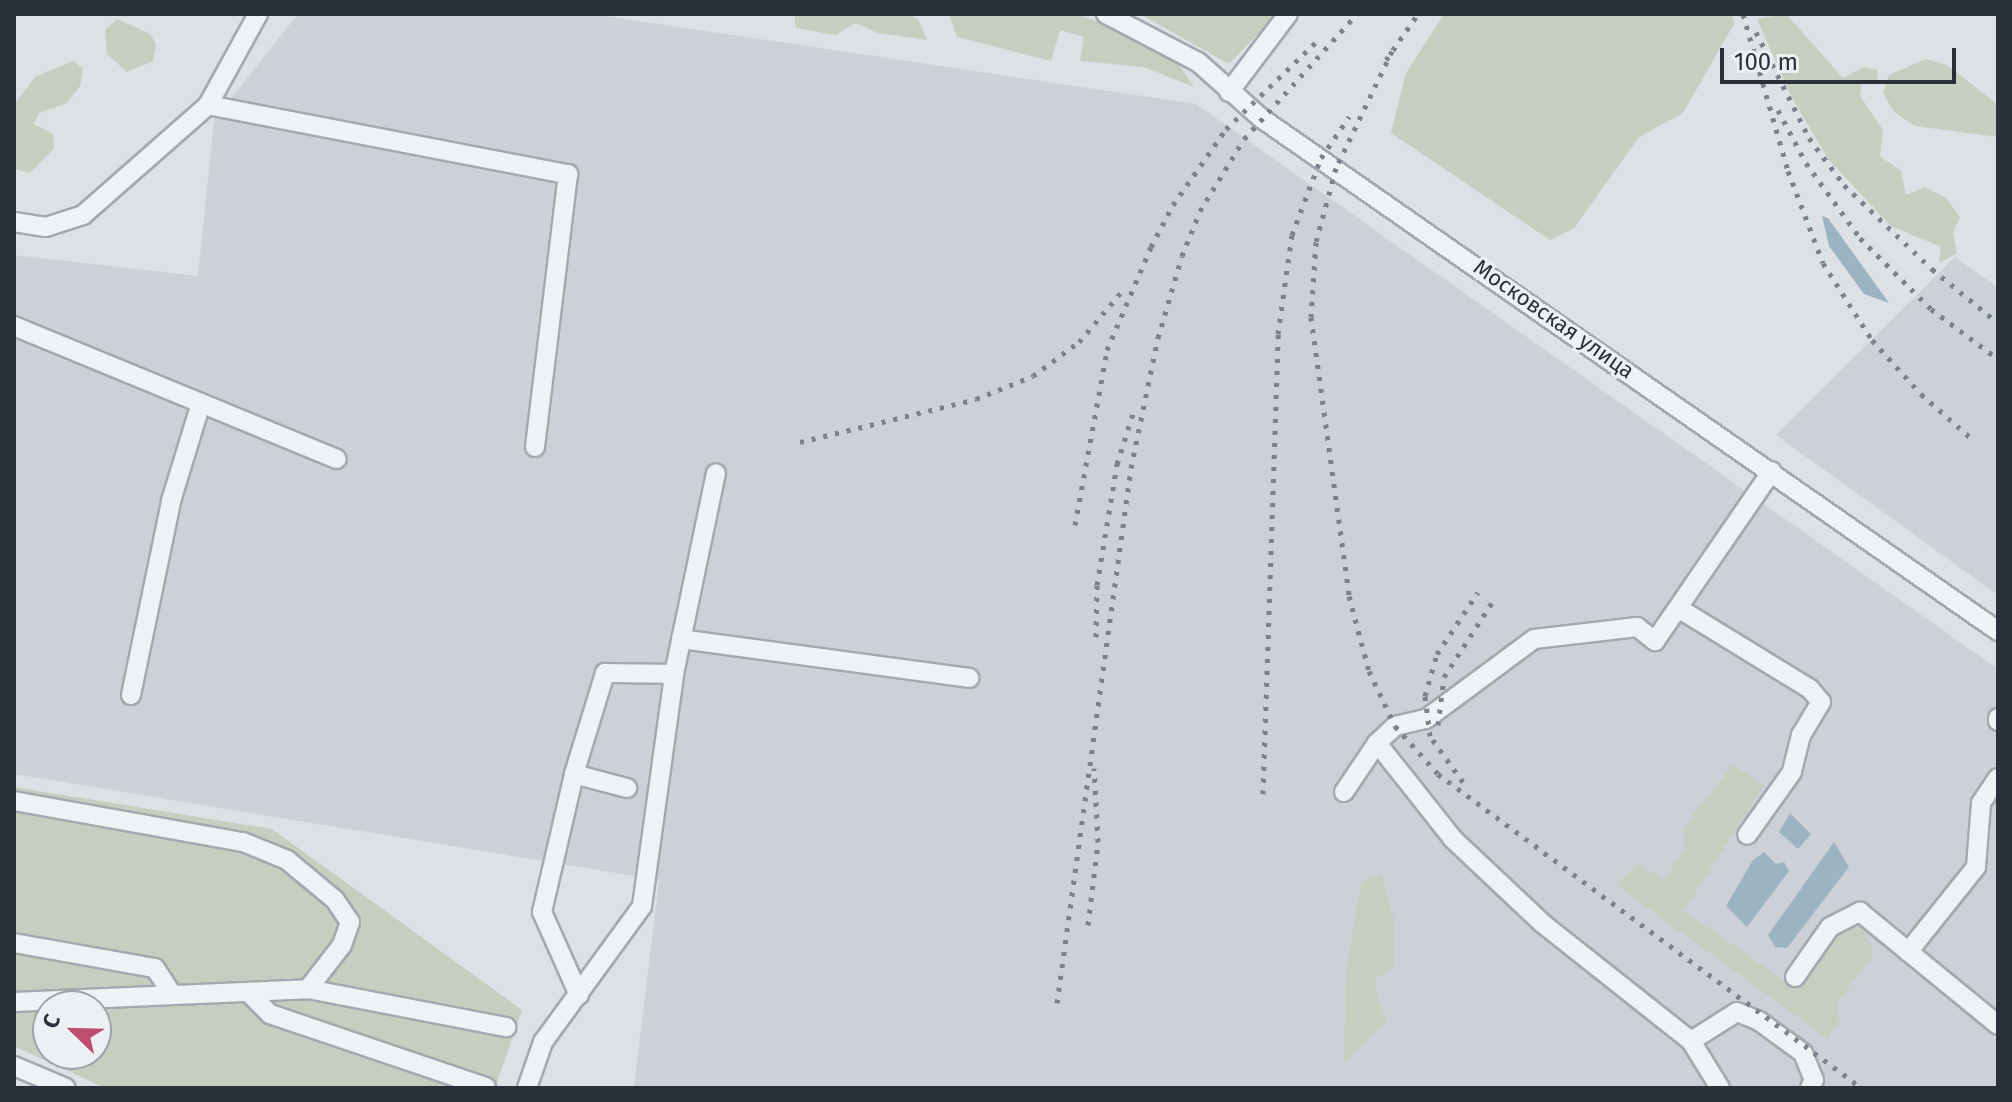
<!DOCTYPE html>
<html>
<head>
<meta charset="utf-8">
<style>
	body { margin:0 }
	#map { position:relative; width:2012px; height:1102px; overflow:hidden; background:#dde1e5; font-family:"Fira Sans",sans-serif }
	div>[style] { position:absolute }
	[style*='--x'] { left:calc(var(--x)*1px); top:calc(var(--y)*1px); width:calc(var(--w)*1px); rotate:calc(var(--a)*1deg) }
	.built>* { inset:0; background:#cbd1d6 }
	.green>* { inset:0; background:#c5cebf }
	.water>* { inset:0; background:#9cb4c2 }
	.roads { filter:drop-shadow(2px 0 #a3a9ae) drop-shadow(-2px 0 #a3a9ae) drop-shadow(0 2px #a3a9ae) drop-shadow(0 -2px #a3a9ae) }
	.minor>* { height:18px; margin:-9px; padding:0 9px; transform-origin:9px; border-radius:9px; background:#eff2f4 }
	.rail>* { height:5px; margin-top:-2.5px; transform-origin:0; background:repeating-linear-gradient(90deg,#78838d 0 4px,transparent 0 12px) }
	span { translate:-50% -50%; white-space:nowrap; text-align:center; line-height:1.15; -webkit-text-stroke:6px #ecf0f3; paint-order:stroke }
	.street-label { font-size:22px; color:#28313a }
	.frame { position:absolute; inset:0; border:16px solid #28313a; pointer-events:none }
	.north { position:absolute; left:32px; top:990px; width:80px; height:80px; box-sizing:border-box; background:#ecf0f3; border:2px solid #9ea4a9; border-radius:50%; rotate:293deg; font-size:22px; font-weight:700; line-height:32px; text-align:center; color:#28313a }
	.north::after { content:''; display:block; margin:auto; width:28px; height:36px; background:#be4e6f; clip-path:polygon(50% 0,100% 100%,50% 72%,0 100%) }
	.scale { position:absolute; left:1720px; top:48px; width:236px; height:36px; box-sizing:border-box; border:4px solid #28313a; border-top:0; padding-left:10px; font-size:24px; line-height:28px; white-space:nowrap; color:#28313a; -webkit-text-stroke:6px #ecf0f3; paint-order:stroke }
</style>
</head>
<body>
<div id="map">
	<div class="built">
		<i style="clip-path:polygon(298px 14px,592px 14px,1196px 104px,1998px 669px,1998px 1088px,634px 1088px,659px 880px,14px 774px,14px 255px,198px 276px,214px 120px)"></i>
		<i style="clip-path:polygon(1955px 257px,1998px 288px,1998px 595px,1776px 435px)"></i>
	</div>
	<div class="green">
		<i style="clip-path:polygon(794px 14px,908px 14px,918px 19px,927px 40px,878px 33px,856px 23px,835px 35px,796px 28px)"></i>
		<i style="clip-path:polygon(949px 14px,1081px 16px,1126px 30px,1175px 59px,1194px 87px,1144px 67px,1080px 61px,1084px 37px,1060px 30px,1051px 61px,957px 37px)"></i>
		<i style="clip-path:polygon(1140px 14px,1277px 14px,1229px 64px)"></i>
		<i style="clip-path:polygon(1444px 14px,1732px 14px,1734px 24px,1683px 113px,1639px 137px,1574px 228px,1550px 240px,1391px 133px,1406px 73px)"></i>
		<i style="clip-path:polygon(1786px 14px,1843px 78px,1864px 67px,1878px 70px,1877px 80px,1862px 81px,1860px 96px,1883px 130px,1880px 156px,1901px 171px,1906px 195px,1925px 187px,1946px 198px,1960px 217px,1953px 233px,1957px 253px,1939px 263px,1941px 247px,1891px 226px,1828px 159px,1791px 96px,1757px 19px)"></i>
		<i style="clip-path:polygon(117px 19px,150px 34px,156px 44px,153px 61px,127px 72px,107px 54px,105px 30px)"></i>
		<i style="clip-path:polygon(1926px 59px,1947px 65px,1998px 105px,1998px 137px,1915px 126px,1894px 112px,1883px 93px,1889px 75px)"></i>
		<i style="clip-path:polygon(73px 61px,83px 68px,80px 86px,67px 103px,39px 113px,34px 124px,53px 134px,54px 148px,30px 173px,14px 169px,14px 105px,35px 77px)"></i>
		<i style="clip-path:polygon(1733px 765px,1764px 785px,1684px 911px,1795px 988px,1838px 933px,1853px 925px,1864px 930px,1874px 954px,1836px 1004px,1840px 1020px,1827px 1038px,1616px 885px,1637px 864px,1665px 880px,1684px 849px,1684px 831px,1693px 815px)"></i>
		<i style="clip-path:polygon(evenodd,14px 787px,272px 829px,522px 1010px,495px 1088px,105px 1088px,14px 1046px,14px 787px,48px 1006px,96px 1006px,96px 1054px,48px 1054px,48px 1006px)"></i>
		<i style="clip-path:polygon(1382px 874px,1394px 921px,1394px 967px,1376px 978px,1377px 1000px,1387px 1020px,1344px 1063px,1346px 972px,1361px 882px)"></i>
	</div>
	<div class="water">
		<i style="clip-path:polygon(1822px 216px,1828px 218px,1889px 303px,1864px 294px,1829px 246px)"></i>
		<i style="clip-path:polygon(1790px 813px,1811px 834px,1798px 849px,1779px 832px)"></i>
		<i style="clip-path:polygon(1834px 842px,1849px 867px,1787px 948px,1775px 947px,1768px 935px)"></i>
		<i style="clip-path:polygon(1764px 852px,1776px 864px,1784px 862px,1789px 871px,1747px 927px,1726px 906px,1753px 860px)"></i>
	</div>
	<div class="roads">
		<div class="minor">
			<i style="--x:1106;--y:14;--w:104;--a:27.6"></i>
			<i style="--x:1198;--y:62;--w:84;--a:41.6"></i>
			<i style="--x:1261;--y:118;--w:898;--a:34.84"></i>
			<i style="--x:1229;--y:92;--w:98;--a:-52.9"></i>
			<i style="--x:208;--y:105;--w:367;--a:10.9"></i>
			<i style="--x:568;--y:174;--w:275;--a:96.9"></i>
			<i style="--x:14;--y:222;--w:32;--a:9"></i>
			<i style="--x:46;--y:227;--w:39;--a:-18"></i>
			<i style="--x:83;--y:215;--w:167;--a:-41.3"></i>
			<i style="--x:208;--y:105;--w:104;--a:-61.2"></i>
			<i style="--x:14;--y:326;--w:349;--a:22.4"></i>
			<i style="--x:1678;--y:608;--w:155;--a:31.5"></i>
			<i style="--x:1810;--y:689;--w:17;--a:50"></i>
			<i style="--x:1821;--y:702;--w:39;--a:121"></i>
			<i style="--x:1801;--y:735;--w:38;--a:104"></i>
			<i style="--x:1792;--y:772;--w:77;--a:125.5"></i>
			<i style="--x:681;--y:639;--w:291;--a:7.7"></i>
			<i style="--x:131;--y:695;--w:198;--a:-78.3"></i>
			<i style="--x:171;--y:501;--w:99;--a:-73"></i>
			<i style="--x:1998;--y:718;--w:3;--a:90"></i>
			<i style="--x:1377;--y:743;--w:122;--a:51.6"></i>
			<i style="--x:1453;--y:839;--w:122;--a:43.3"></i>
			<i style="--x:1542;--y:923;--w:190;--a:38.4"></i>
			<i style="--x:1691;--y:1041;--w:55;--a:58.3"></i>
			<i style="--x:574;--y:774;--w:55;--a:14.8"></i>
			<i style="--x:1344;--y:792;--w:59;--a:-56"></i>
			<i style="--x:1377;--y:743;--w:25;--a:-43"></i>
			<i style="--x:1395;--y:726;--w:32;--a:-13"></i>
			<i style="--x:1426;--y:719;--w:134;--a:-36.5"></i>
			<i style="--x:1534;--y:639;--w:104;--a:-6.6"></i>
			<i style="--x:1637;--y:627;--w:23;--a:38"></i>
			<i style="--x:1655;--y:641;--w:206;--a:-55.5"></i>
			<i style="--x:14;--y:801;--w:233;--a:10.2"></i>
			<i style="--x:243;--y:842;--w:48;--a:22.2"></i>
			<i style="--x:287;--y:860;--w:62;--a:39.8"></i>
			<i style="--x:335;--y:900;--w:27;--a:56"></i>
			<i style="--x:350;--y:922;--w:24;--a:109"></i>
			<i style="--x:342;--y:945;--w:56;--a:127.7"></i>
			<i style="--x:14;--y:943;--w:143;--a:10.1"></i>
			<i style="--x:155;--y:968;--w:30;--a:57"></i>
			<i style="--x:1908;--y:952;--w:109;--a:-51.3"></i>
			<i style="--x:1976;--y:867;--w:64;--a:-85.5"></i>
			<i style="--x:1981;--y:803;--w:30;--a:-56"></i>
			<i style="--x:1795;--y:977;--w:61;--a:-55"></i>
			<i style="--x:1830;--y:927;--w:34;--a:-27"></i>
			<i style="--x:1860;--y:912;--w:178;--a:39.3"></i>
			<i style="--x:250;--y:994;--w:28;--a:45"></i>
			<i style="--x:270;--y:1014;--w:228;--a:18.7"></i>
			<i style="--x:579;--y:995;--w:91;--a:-114"></i>
			<i style="--x:542;--y:912;--w:142;--a:-76.9"></i>
			<i style="--x:574;--y:774;--w:106;--a:-72.9"></i>
			<i style="--x:605;--y:673;--w:69;--a:0.8"></i>
			<i style="--x:14;--y:1002;--w:294;--a:-2.5"></i>
			<i style="--x:308;--y:989;--w:202;--a:10.9"></i>
			<i style="--x:1691;--y:1041;--w:54;--a:-32.2"></i>
			<i style="--x:1737;--y:1012;--w:24;--a:22"></i>
			<i style="--x:1759;--y:1021;--w:54;--a:36"></i>
			<i style="--x:1803;--y:1053;--w:29;--a:68"></i>
			<i style="--x:1814;--y:1080;--w:9;--a:117"></i>
			<i style="--x:14;--y:1066;--w:56;--a:22.9"></i>
			<i style="--x:527;--y:1088;--w:49;--a:-70.8"></i>
			<i style="--x:543;--y:1042;--w:168;--a:-53.9"></i>
			<i style="--x:642;--y:906;--w:234;--a:-82.1"></i>
			<i style="--x:674;--y:674;--w:205;--a:-78.2"></i>
		</div>
	</div>
	<div class="rail">
		<i style="--x:1743;--y:14;--w:163;--a:74"></i>
		<i style="--x:1788;--y:171;--w:98;--a:69.2"></i>
		<i style="--x:1823;--y:263;--w:91;--a:57.5"></i>
		<i style="--x:1872;--y:340;--w:73;--a:47.8"></i>
		<i style="--x:1921;--y:394;--w:68;--a:41.4"></i>
		<i style="--x:1756;--y:32;--w:119;--a:63.4"></i>
		<i style="--x:1809;--y:138;--w:59;--a:53.3"></i>
		<i style="--x:1844;--y:185;--w:122;--a:43.7"></i>
		<i style="--x:1932;--y:269;--w:85;--a:39.3"></i>
		<i style="--x:1392;--y:51;--w:130;--a:115.6"></i>
		<i style="--x:1336;--y:168;--w:77;--a:105.1"></i>
		<i style="--x:1316;--y:242;--w:75;--a:93.8"></i>
		<i style="--x:1311;--y:317;--w:282;--a:82.2"></i>
		<i style="--x:1349;--y:596;--w:78;--a:75.1"></i>
		<i style="--x:1369;--y:671;--w:61;--a:64.7"></i>
		<i style="--x:1395;--y:726;--w:64;--a:48.1"></i>
		<i style="--x:1438;--y:774;--w:524;--a:36.54"></i>
		<i style="--x:1386;--y:60;--w:56;--a:-55.2"></i>
		<i style="--x:1778;--y:110;--w:60;--a:62.2"></i>
		<i style="--x:1806;--y:163;--w:92;--a:54.2"></i>
		<i style="--x:1860;--y:238;--w:100;--a:45"></i>
		<i style="--x:1931;--y:309;--w:84;--a:36.7"></i>
		<i style="--x:800;--y:442;--w:181;--a:-13.7"></i>
		<i style="--x:976;--y:399;--w:61;--a:-22"></i>
		<i style="--x:1033;--y:376;--w:57;--a:-36.5"></i>
		<i style="--x:1079;--y:342;--w:68;--a:-49.8"></i>
		<i style="--x:1075;--y:525;--w:178;--a:-79.6"></i>
		<i style="--x:1107;--y:350;--w:112;--a:-66.9"></i>
		<i style="--x:1151;--y:247;--w:47;--a:-62.4"></i>
		<i style="--x:1173;--y:205;--w:93;--a:-55.1"></i>
		<i style="--x:1226;--y:129;--w:127;--a:-44"></i>
		<i style="--x:1096;--y:637;--w:52;--a:-88.9"></i>
		<i style="--x:1097;--y:585;--w:123;--a:-80.6"></i>
		<i style="--x:1117;--y:464;--w:57;--a:-72.5"></i>
		<i style="--x:1438;--y:725;--w:48;--a:-82.9"></i>
		<i style="--x:1444;--y:677;--w:90;--a:-57.2"></i>
		<i style="--x:1463;--y:782;--w:57;--a:-125.7"></i>
		<i style="--x:1430;--y:736;--w:40;--a:-97.1"></i>
		<i style="--x:1425;--y:696;--w:44;--a:-74.1"></i>
		<i style="--x:1437;--y:654;--w:74;--a:-56.5"></i>
		<i style="--x:1263;--y:794;--w:460;--a:-88.1"></i>
		<i style="--x:1278;--y:334;--w:100;--a:-82"></i>
		<i style="--x:1292;--y:235;--w:82;--a:-69.4"></i>
		<i style="--x:1321;--y:158;--w:50;--a:-55.7"></i>
		<i style="--x:1088;--y:925;--w:84;--a:-83.1"></i>
		<i style="--x:1098;--y:842;--w:74;--a:-93.1"></i>
		<i style="--x:1057;--y:1003;--w:540;--a:-82.12"></i>
		<i style="--x:1131;--y:468;--w:133;--a:-78.3"></i>
		<i style="--x:1158;--y:338;--w:85;--a:-73.7"></i>
		<i style="--x:1182;--y:256;--w:48;--a:-68.2"></i>
		<i style="--x:1200;--y:211;--w:84;--a:-58.6"></i>
		<i style="--x:1244;--y:139;--w:169;--a:-47.9"></i>
	</div>
	<div class="street-label">
		<span style="left:1554px;top:319px;rotate:35deg">Московская улица</span>
	</div>
	<div class="frame"></div>
	<div class="north">С</div>
	<div class="scale">100 m</div>
</div>
</body>
</html>
